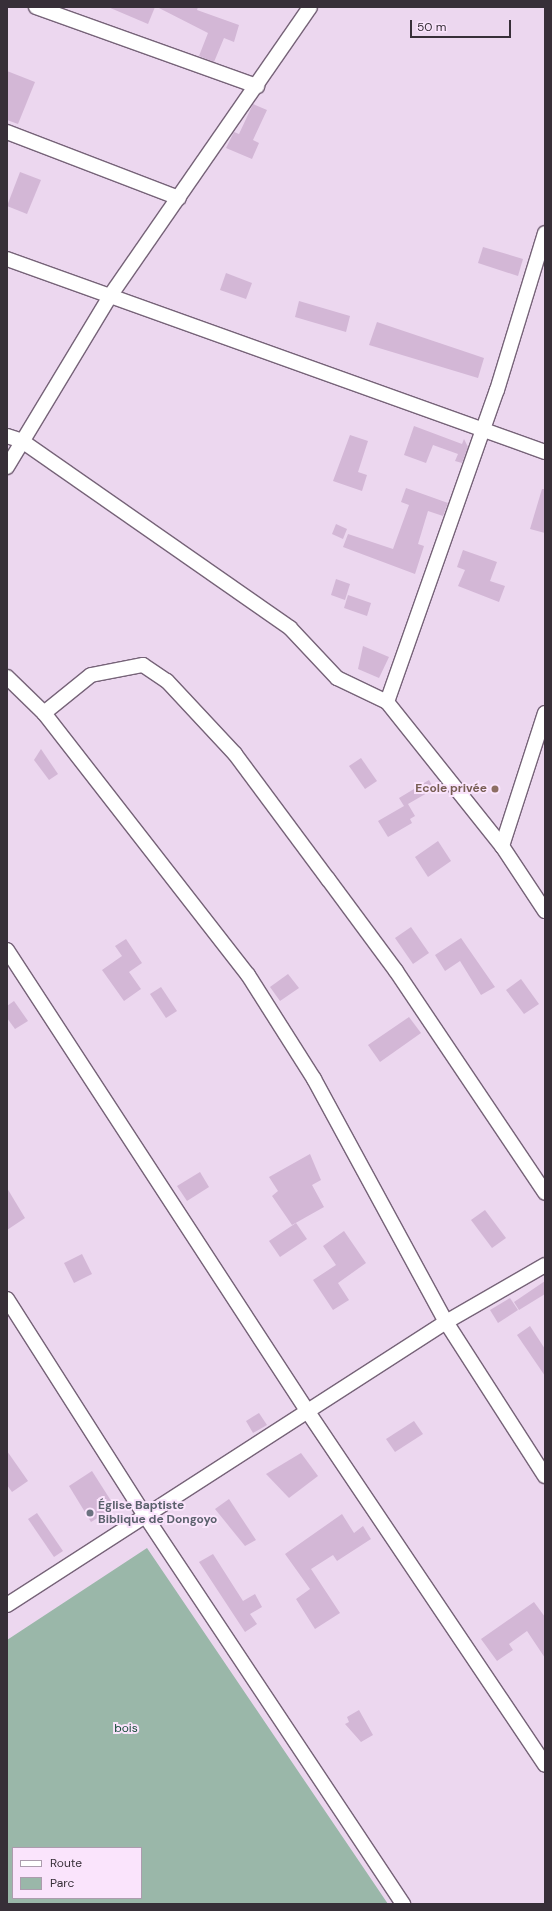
<!DOCTYPE html>
<html>
<head>
<meta charset="utf-8">
<style>
	body { margin:0 }
	#map { position:relative; width:552px; height:1911px; overflow:hidden; background:#ecd7ef; font-family:"DM Sans",sans-serif }
	div>[style] { position:absolute }
	[style*='--x'] { left:calc(var(--x)*1px); top:calc(var(--y)*1px); width:calc(var(--w)*1px); rotate:calc(var(--a)*1deg) }
	.green>* { inset:0; background:#9ab7a9 }
	.building>* { inset:0; background:#d3b7d6 }
	.roads { filter:drop-shadow(1px 0 #766378) drop-shadow(-1px 0 #766378) drop-shadow(0 1px #766378) drop-shadow(0 -1px #766378) }
	.minor>* { height:14px; margin:-7px; padding:0 7px; transform-origin:7px; border-radius:7px; background:#fff }
	.dots>* { width:11px; height:11px; translate:-50% -50%; box-sizing:border-box; border:2px solid #fae4fc; border-radius:50% }
	span { translate:-50% -50%; white-space:nowrap; text-align:center; line-height:1.15; -webkit-text-stroke:4px #fae4fc; paint-order:stroke }
	.education-label { font-size:12px; color:#785e54; font-weight:700 }
	.right { translate:-100% -50%; text-align:right }
	.worship-label { font-size:12px; color:#5b616d; font-weight:700 }
	.left { translate:0 -50%; text-align:left }
	.park-label { font-size:12px; color:#124935 }
	.frame { position:absolute; inset:0; border:8px solid #372f38; pointer-events:none }
	.legend { position:absolute; left:12px; top:1847px; width:130px; height:52px; box-sizing:border-box; background:#fae4fc; border:1px solid #ac9cae; margin:0; padding:5px 7px; list-style:none; font-size:12px; color:#372f38 }
	.legend li { display:flex; align-items:center; gap:8px; height:20px }
	.legend b { width:20px; border:1px solid #ac9cae }
	.scale { position:absolute; left:410px; top:20px; width:101px; height:18px; box-sizing:border-box; border:2px solid #372f38; border-top:0; padding-left:5px; font-size:12px; line-height:14px; white-space:nowrap; color:#372f38; -webkit-text-stroke:3px #fae4fc; paint-order:stroke }
</style>
</head>
<body>
<div id="map">
	<div class="green">
		<i style="clip-path:polygon(evenodd,147px 1548px,388px 1904px,7px 1904px,7px 1640px,147px 1548px,13px 1848px,141px 1848px,141px 1898px,13px 1898px,13px 1848px)"></i>
	</div>
	<div class="building">
		<i style="clip-path:polygon(108px 7px,155px 7px,148px 24px)"></i>
		<i style="clip-path:polygon(157px 7px,198px 7px,197px 10px,239px 25px,234px 42px,224px 38px,214px 62px,199px 56px,208px 33px)"></i>
		<i style="clip-path:polygon(7px 71px,35px 82px,18px 124px,7px 120px)"></i>
		<i style="clip-path:polygon(253px 104px,267px 110px,253px 140px,259px 143px,252px 159px,226px 148px,234px 132px,239px 134px)"></i>
		<i style="clip-path:polygon(20px 172px,41px 180px,27px 214px,7px 206px)"></i>
		<i style="clip-path:polygon(483px 247px,523px 259px,518px 276px,478px 263px)"></i>
		<i style="clip-path:polygon(226px 273px,252px 283px,246px 299px,220px 290px)"></i>
		<i style="clip-path:polygon(299px 301px,350px 316px,346px 332px,295px 317px)"></i>
		<i style="clip-path:polygon(377px 322px,484px 358px,478px 378px,369px 345px)"></i>
		<i style="clip-path:polygon(414px 426px,462px 444px,464px 439px,468px 447px,462px 463px,455px 461px,458px 454px,433px 445px,426px 463px,404px 455px)"></i>
		<i style="clip-path:polygon(350px 435px,368px 441px,358px 472px,367px 475px,362px 491px,333px 481px)"></i>
		<i style="clip-path:polygon(406px 488px,448px 503px,443px 516px,428px 511px,418px 544px,424px 546px,415px 574px,343px 547px,348px 534px,393px 549px,409px 505px,401px 502px)"></i>
		<i style="clip-path:polygon(542px 489px,545px 489px,545px 533px,530px 529px)"></i>
		<i style="clip-path:polygon(336px 524px,347px 529px,343px 539px,332px 534px)"></i>
		<i style="clip-path:polygon(463px 550px,497px 562px,490px 581px,505px 586px,499px 602px,458px 586px,465px 570px,457px 567px)"></i>
		<i style="clip-path:polygon(336px 579px,350px 584px,345px 600px,331px 595px)"></i>
		<i style="clip-path:polygon(348px 595px,371px 603px,367px 616px,344px 608px)"></i>
		<i style="clip-path:polygon(363px 646px,389px 657px,379px 678px,358px 669px)"></i>
		<i style="clip-path:polygon(41px 749px,58px 774px,49px 780px,34px 760px)"></i>
		<i style="clip-path:polygon(361px 758px,377px 781px,365px 789px,349px 766px)"></i>
		<i style="clip-path:polygon(429px 780px,434px 789px,408px 804px,415px 816px,410px 819px,412px 823px,388px 837px,378px 821px,404px 806px,399px 798px)"></i>
		<i style="clip-path:polygon(438px 841px,451px 861px,428px 877px,415px 857px)"></i>
		<i style="clip-path:polygon(411px 927px,429px 953px,413px 964px,395px 938px)"></i>
		<i style="clip-path:polygon(461px 938px,495px 987px,481px 995px,460px 961px,445px 971px,435px 955px)"></i>
		<i style="clip-path:polygon(126px 939px,142px 963px,129px 972px,141px 989px,124px 1001px,102px 970px,122px 956px,115px 946px)"></i>
		<i style="clip-path:polygon(288px 974px,299px 988px,280px 1001px,270px 987px)"></i>
		<i style="clip-path:polygon(521px 979px,539px 1004px,524px 1014px,506px 990px)"></i>
		<i style="clip-path:polygon(161px 987px,177px 1011px,166px 1018px,150px 994px)"></i>
		<i style="clip-path:polygon(14px 1001px,28px 1021px,15px 1029px,7px 1018px,7px 1006px)"></i>
		<i style="clip-path:polygon(409px 1017px,421px 1033px,380px 1062px,368px 1045px)"></i>
		<i style="clip-path:polygon(310px 1154px,321px 1180px,312px 1185px,324px 1207px,292px 1225px,272px 1196px,278px 1191px,269px 1177px)"></i>
		<i style="clip-path:polygon(200px 1172px,209px 1187px,187px 1201px,177px 1186px)"></i>
		<i style="clip-path:polygon(7px 1188px,25px 1218px,7px 1230px)"></i>
		<i style="clip-path:polygon(485px 1210px,506px 1238px,492px 1248px,471px 1220px)"></i>
		<i style="clip-path:polygon(296px 1223px,307px 1239px,280px 1257px,269px 1241px)"></i>
		<i style="clip-path:polygon(344px 1231px,366px 1263px,338px 1283px,349px 1300px,333px 1310px,313px 1280px,336px 1265px,323px 1246px)"></i>
		<i style="clip-path:polygon(82px 1254px,92px 1274px,74px 1283px,64px 1263px)"></i>
		<i style="clip-path:polygon(545px 1281px,545px 1294px,519px 1310px,514px 1302px)"></i>
		<i style="clip-path:polygon(510px 1298px,518px 1310px,498px 1323px,490px 1310px)"></i>
		<i style="clip-path:polygon(530px 1326px,545px 1349px,545px 1376px,517px 1335px)"></i>
		<i style="clip-path:polygon(259px 1413px,267px 1425px,253px 1433px,246px 1421px)"></i>
		<i style="clip-path:polygon(414px 1421px,423px 1434px,395px 1452px,386px 1439px)"></i>
		<i style="clip-path:polygon(7px 1451px,28px 1481px,12px 1492px,7px 1485px)"></i>
		<i style="clip-path:polygon(301px 1453px,318px 1476px,289px 1498px,266px 1474px)"></i>
		<i style="clip-path:polygon(92px 1471px,115px 1507px,91px 1522px,69px 1486px)"></i>
		<i style="clip-path:polygon(229px 1499px,256px 1540px,245px 1546px,215px 1509px)"></i>
		<i style="clip-path:polygon(37px 1513px,63px 1551px,54px 1557px,28px 1519px)"></i>
		<i style="clip-path:polygon(342px 1514px,354px 1533px,363px 1526px,371px 1539px,337px 1561px,333px 1555px,311px 1569px,340px 1613px,315px 1629px,296px 1599px,310px 1589px,285px 1554px)"></i>
		<i style="clip-path:polygon(213px 1554px,243px 1601px,255px 1594px,262px 1607px,250px 1614px,257px 1624px,245px 1632px,199px 1562px)"></i>
		<i style="clip-path:polygon(534px 1602px,545px 1617px,545px 1658px,527px 1631px,509px 1644px,513px 1650px,497px 1661px,481px 1639px)"></i>
		<i style="clip-path:polygon(359px 1710px,373px 1735px,361px 1742px,345px 1724px,349px 1722px,347px 1717px)"></i>
	</div>
	<div class="roads">
		<div class="minor">
			<i style="--x:36;--y:7;--w:235;--a:19.7"></i>
			<i style="--x:7;--y:132;--w:184;--a:21"></i>
			<i style="--x:7;--y:259;--w:572;--a:19.73"></i>
			<i style="--x:7;--y:436;--w:16;--a:18"></i>
			<i style="--x:22;--y:441;--w:327;--a:34.9"></i>
			<i style="--x:290;--y:628;--w:69;--a:46.8"></i>
			<i style="--x:337;--y:678;--w:55;--a:25.6"></i>
			<i style="--x:387;--y:702;--w:184;--a:51.4"></i>
			<i style="--x:7;--y:467;--w:200;--a:-58.9"></i>
			<i style="--x:110;--y:296;--w:351;--a:-55.3"></i>
			<i style="--x:7;--y:677;--w:52;--a:44.2"></i>
			<i style="--x:44;--y:713;--w:332;--a:52.1"></i>
			<i style="--x:248;--y:975;--w:123;--a:57.6"></i>
			<i style="--x:314;--y:1079;--w:277;--a:61.5"></i>
			<i style="--x:446;--y:1322;--w:183;--a:57.3"></i>
			<i style="--x:387;--y:702;--w:331;--a:-70.6"></i>
			<i style="--x:497;--y:390;--w:164;--a:-73"></i>
			<i style="--x:44;--y:713;--w:60;--a:-39"></i>
			<i style="--x:91;--y:675;--w:53;--a:-10.9"></i>
			<i style="--x:143;--y:665;--w:29;--a:34"></i>
			<i style="--x:167;--y:681;--w:100;--a:47"></i>
			<i style="--x:235;--y:754;--w:156;--a:53.4"></i>
			<i style="--x:328;--y:879;--w:114;--a:53.5"></i>
			<i style="--x:396;--y:971;--w:267;--a:56.1"></i>
			<i style="--x:545;--y:713;--w:140;--a:107.9"></i>
			<i style="--x:502;--y:846;--w:78;--a:56.5"></i>
			<i style="--x:7;--y:950;--w:551;--a:56.92"></i>
			<i style="--x:308;--y:1412;--w:425;--a:56.1"></i>
			<i style="--x:7;--y:1299;--w:259;--a:57.5"></i>
			<i style="--x:146;--y:1517;--w:465;--a:56.4"></i>
			<i style="--x:7;--y:1605;--w:522;--a:-32.81"></i>
			<i style="--x:446;--y:1322;--w:114;--a:-29.9"></i>
		</div>
	</div>
	<div class="dots">
		<i style="left:495px;top:789px;background:#8d6e63"></i>
		<i style="left:90px;top:1513px;background:#6b7280"></i>
	</div>
	<div class="education-label">
		<span class="right" style="left:487px;top:789px">Ecole privée</span>
	</div>
	<div class="worship-label">
		<span class="left" style="left:98px;top:1513px">Église Baptiste<br>Biblique de Dongoyo</span>
	</div>
	<div class="park-label">
		<span style="left:126px;top:1729px">bois</span>
	</div>
	<div class="frame"></div>
	<ul class="legend">
	<li><b style="height:5px;background:#fff"></b>Route</li>
	<li><b style="height:11px;background:#9ab7a9"></b>Parc</li>
	</ul>
	<div class="scale">50 m</div>
</div>
</body>
</html>
